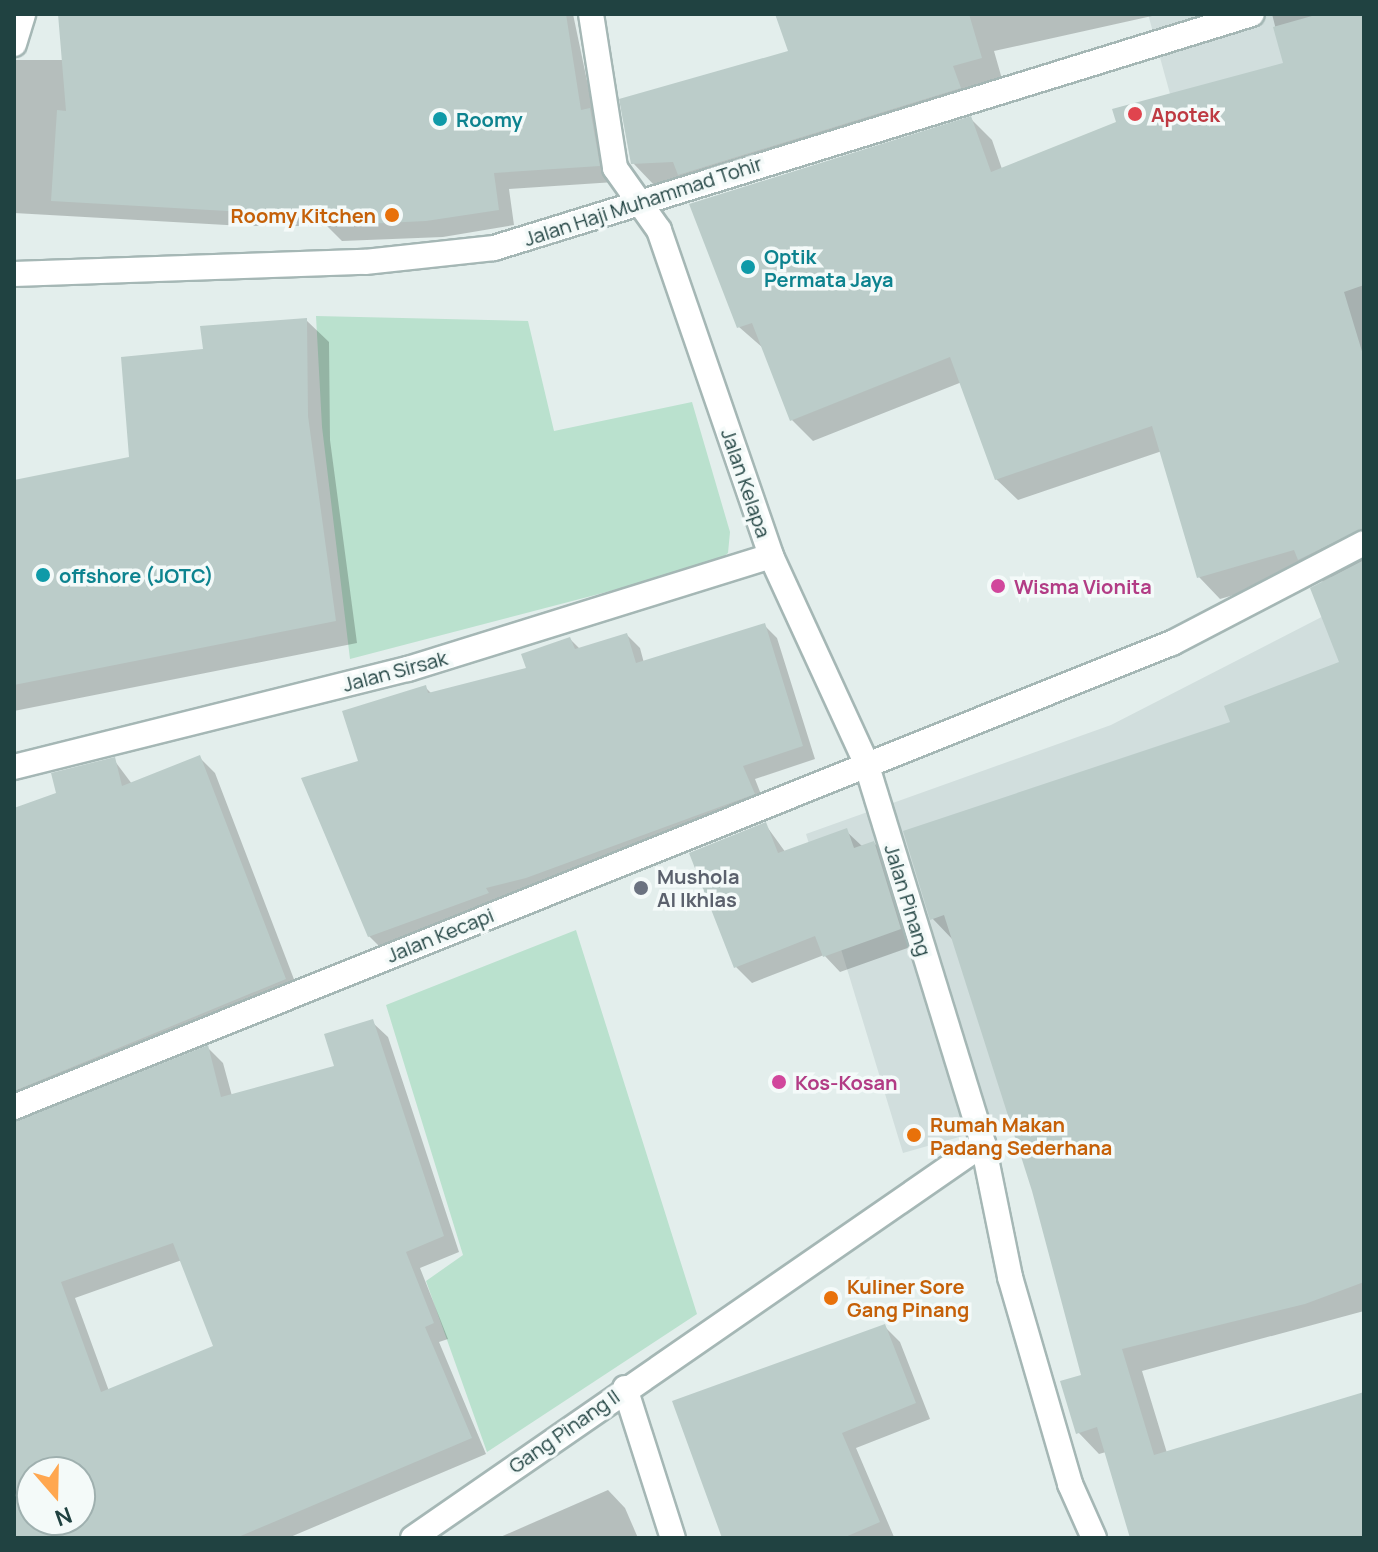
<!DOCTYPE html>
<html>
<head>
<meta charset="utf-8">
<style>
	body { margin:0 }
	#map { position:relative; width:1378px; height:1552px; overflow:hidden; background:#e3eeec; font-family:Manrope,sans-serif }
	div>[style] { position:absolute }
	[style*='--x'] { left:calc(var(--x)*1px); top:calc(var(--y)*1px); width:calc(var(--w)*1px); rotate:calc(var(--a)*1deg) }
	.built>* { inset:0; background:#d1dedd }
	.green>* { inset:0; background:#bae1ce }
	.shadow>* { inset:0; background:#0003 }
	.building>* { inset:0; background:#bbccc9 }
	.roads { filter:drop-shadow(2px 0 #a5b7b5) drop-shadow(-2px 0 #a5b7b5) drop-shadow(0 2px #a5b7b5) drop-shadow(0 -2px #a5b7b5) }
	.minor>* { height:24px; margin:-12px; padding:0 12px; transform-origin:12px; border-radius:12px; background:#fff }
	.dots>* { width:22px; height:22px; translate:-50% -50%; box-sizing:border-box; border:4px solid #f4faf9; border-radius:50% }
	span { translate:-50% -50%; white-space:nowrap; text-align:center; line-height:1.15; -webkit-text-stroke:7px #f4faf9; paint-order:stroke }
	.health-label { font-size:20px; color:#be3a42; font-weight:700 }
	.left { translate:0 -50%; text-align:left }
	.culture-label { font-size:20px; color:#0d838f; font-weight:700 }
	.street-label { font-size:20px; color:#204241 }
	.food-label { font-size:20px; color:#c56008; font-weight:700 }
	.right { translate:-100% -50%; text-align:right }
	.hotel-label { font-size:20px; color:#b23c85; font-weight:700 }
	.worship-label { font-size:20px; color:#5b616d; font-weight:700 }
	.frame { position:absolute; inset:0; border:16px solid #204241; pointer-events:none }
	.north { position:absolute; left:16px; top:1456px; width:80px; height:80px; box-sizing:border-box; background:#f4faf9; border:2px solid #9fb0af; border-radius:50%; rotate:160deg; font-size:22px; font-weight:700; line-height:32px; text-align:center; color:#204241 }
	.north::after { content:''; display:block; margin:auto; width:28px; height:36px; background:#ffa750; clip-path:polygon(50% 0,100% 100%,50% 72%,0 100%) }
</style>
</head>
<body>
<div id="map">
	<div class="built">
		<i style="clip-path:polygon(1148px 14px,1364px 14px,1364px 1022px,903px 1153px,806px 834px,1111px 725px,1343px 606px,1245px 366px)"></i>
	</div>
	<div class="green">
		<i style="clip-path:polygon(316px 316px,528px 321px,554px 431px,692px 402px,730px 532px,728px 553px,714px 564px,350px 659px,322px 427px)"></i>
		<i style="clip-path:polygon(576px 930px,697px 1314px,487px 1452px,426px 1281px,463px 1255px,386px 1005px)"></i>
	</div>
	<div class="shadow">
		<i style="clip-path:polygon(60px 14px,573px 14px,594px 114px,606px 126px,615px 182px,509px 189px,514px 225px,443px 237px,342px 241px,327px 226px,244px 226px,14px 213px,14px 60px,64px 60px)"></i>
		<i style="clip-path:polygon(777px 14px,1161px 14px,994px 51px,1002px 79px,974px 87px,981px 110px,688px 183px,654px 185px,633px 163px,790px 52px)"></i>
		<i style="clip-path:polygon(1272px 14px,1364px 14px,1364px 1311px,1142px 1371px,1167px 1453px,1364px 1394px,1364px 1538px,1132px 1538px,1106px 1452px,1099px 1454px,1078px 1432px,1083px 1376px,1034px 1191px,954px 941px,932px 918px,1233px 723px,1342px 663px,1324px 583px,1313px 572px,1220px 599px,1199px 577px,1162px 451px,1018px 500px,996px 479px,962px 382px,813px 441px,792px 420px,763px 348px,739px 327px,971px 119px,992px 140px,1002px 169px,1285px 65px)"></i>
		<i style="clip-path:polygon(306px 320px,329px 342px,330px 440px,357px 643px,14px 711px,14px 482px,132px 459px)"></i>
		<i style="clip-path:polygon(764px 625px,777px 638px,815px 759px,755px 779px,766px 807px,540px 890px,498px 900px,500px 906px,382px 949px,369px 936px,360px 762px,425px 687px,432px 694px,529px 670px,570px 639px,580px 649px,627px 635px,640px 648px,644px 663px)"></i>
		<i style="clip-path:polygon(evenodd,199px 757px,215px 773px,300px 995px,24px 1108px,17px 1124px,208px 1048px,223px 1063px,232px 1096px,337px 1067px,372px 1022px,388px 1037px,459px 1252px,420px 1268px,448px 1339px,439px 1342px,486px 1454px,288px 1538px,14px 1538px,14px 810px,58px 795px,114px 760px,132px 784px,199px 757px,182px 1260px,216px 1347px,109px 1391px,75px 1298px,182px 1260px,199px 757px,32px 1472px,80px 1472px,80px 1520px,32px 1520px,32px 1472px)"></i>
		<i style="clip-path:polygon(765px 824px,786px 853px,846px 831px,863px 847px,874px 843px,890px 859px,916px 945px,840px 972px,824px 955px,752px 983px,736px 967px,692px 854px)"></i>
		<i style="clip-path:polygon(885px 1327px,900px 1342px,930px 1419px,856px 1448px,894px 1537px,724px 1538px)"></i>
		<i style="clip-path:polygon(608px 1490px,625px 1508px,638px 1538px,498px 1538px)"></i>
	</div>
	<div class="building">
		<i style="clip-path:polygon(58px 14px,566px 14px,581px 110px,590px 108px,600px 166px,494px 173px,499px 210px,426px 221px,324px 226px,324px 210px,227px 211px,51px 201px,57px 110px,66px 111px)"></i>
		<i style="clip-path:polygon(775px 14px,969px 14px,982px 58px,953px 66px,961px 88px,678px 175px,673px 162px,631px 164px,619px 99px,788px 51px)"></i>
		<i style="clip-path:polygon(1319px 14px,1364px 14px,1364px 285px,1344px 292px,1364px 358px,1364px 528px,1298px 560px,1294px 550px,1197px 578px,1152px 426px,995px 480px,950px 357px,790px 421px,752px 323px,737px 328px,689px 204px,971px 116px,991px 172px,1116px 122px,1112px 109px,1283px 63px,1273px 27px)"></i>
		<i style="clip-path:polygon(307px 318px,308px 416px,336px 621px,14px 685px,14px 480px,129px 457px,121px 357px,203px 349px,200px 326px)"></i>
		<i style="clip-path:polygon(1364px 560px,1364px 1282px,1305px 1304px,1122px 1349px,1154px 1455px,1364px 1392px,1364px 1538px,1130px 1538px,1097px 1427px,1076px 1434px,1060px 1381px,1081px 1375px,1032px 1191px,944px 915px,930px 920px,903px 831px,1230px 722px,1224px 706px,1339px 662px,1310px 588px)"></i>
		<i style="clip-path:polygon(765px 623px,803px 746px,743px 766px,755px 794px,526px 878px,486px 888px,489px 893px,368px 937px,301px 778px,358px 761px,342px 711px,426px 685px,428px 693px,526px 668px,521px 654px,570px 637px,575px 649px,627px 633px,636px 663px)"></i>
		<i style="clip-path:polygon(200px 755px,286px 979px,14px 1091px,14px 808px,56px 793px,51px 773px,115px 757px,122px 786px)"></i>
		<i style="clip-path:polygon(766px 822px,778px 853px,847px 828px,854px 848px,874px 841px,901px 929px,823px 957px,815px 936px,734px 968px,689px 853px)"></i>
		<i style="clip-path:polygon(evenodd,373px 1019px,444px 1236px,406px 1252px,434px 1323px,425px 1327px,472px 1438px,236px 1538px,14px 1538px,14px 1122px,208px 1045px,221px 1097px,334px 1066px,324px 1034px,373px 1019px,173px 1243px,213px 1346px,101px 1392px,61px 1282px,173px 1243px,373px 1019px,32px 1472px,80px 1472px,80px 1520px,32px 1520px,32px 1472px)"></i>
		<i style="clip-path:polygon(885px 1324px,916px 1403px,842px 1433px,880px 1522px,843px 1538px,722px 1538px,672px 1401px)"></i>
	</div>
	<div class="roads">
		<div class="minor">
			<i style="--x:591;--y:14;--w:156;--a:81.1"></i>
			<i style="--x:615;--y:168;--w:76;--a:54.6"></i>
			<i style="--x:659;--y:230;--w:345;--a:71"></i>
			<i style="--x:771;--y:556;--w:228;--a:65.3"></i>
			<i style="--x:866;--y:763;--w:399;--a:72.9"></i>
			<i style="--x:983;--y:1144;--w:136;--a:78.5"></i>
			<i style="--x:1010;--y:1277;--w:216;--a:73.8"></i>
			<i style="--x:1070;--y:1484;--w:59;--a:66"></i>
			<i style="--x:14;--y:44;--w:31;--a:-73"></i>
			<i style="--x:14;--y:274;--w:351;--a:-2"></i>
			<i style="--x:365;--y:262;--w:130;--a:-6.2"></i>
			<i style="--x:494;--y:248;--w:793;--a:-17.16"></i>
			<i style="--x:14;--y:767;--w:406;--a:-14"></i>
			<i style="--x:408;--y:669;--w:380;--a:-17.3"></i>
			<i style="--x:14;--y:1107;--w:1248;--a:-21.84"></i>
			<i style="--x:1172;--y:643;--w:216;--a:-27.5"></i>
			<i style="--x:625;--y:1388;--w:157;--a:72.3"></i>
			<i style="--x:413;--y:1538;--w:693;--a:-34.65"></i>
		</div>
	</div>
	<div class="dots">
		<i style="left:1135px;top:114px;background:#e0444e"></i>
		<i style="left:440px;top:119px;background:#0f9aa8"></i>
		<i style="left:392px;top:215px;background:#e8710a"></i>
		<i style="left:748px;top:267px;background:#0f9aa8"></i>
		<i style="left:43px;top:575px;background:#0f9aa8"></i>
		<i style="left:998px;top:586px;background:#d1479c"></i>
		<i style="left:641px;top:888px;background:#6b7280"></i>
		<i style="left:779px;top:1082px;background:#d1479c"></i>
		<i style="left:914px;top:1135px;background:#e8710a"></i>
		<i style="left:831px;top:1298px;background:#e8710a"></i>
	</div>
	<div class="health-label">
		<span class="left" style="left:1151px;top:114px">Apotek</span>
	</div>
	<div class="culture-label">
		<span class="left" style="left:456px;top:119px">Roomy</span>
		<span class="left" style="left:764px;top:268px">Optik<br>Permata Jaya</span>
		<span class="left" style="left:59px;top:575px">offshore (JOTC)</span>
	</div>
	<div class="street-label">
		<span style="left:643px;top:201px;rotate:-18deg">Jalan Haji Muhammad Tohir</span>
		<span style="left:746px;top:483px;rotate:71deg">Jalan Kelapa</span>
		<span style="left:395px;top:671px;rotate:-15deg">Jalan Sirsak</span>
		<span style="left:908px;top:900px;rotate:73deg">Jalan Pinang</span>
		<span style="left:440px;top:935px;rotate:-22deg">Jalan Kecapi</span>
		<span style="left:564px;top:1431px;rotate:-35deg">Gang Pinang II</span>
	</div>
	<div class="food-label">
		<span class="right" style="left:376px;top:215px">Roomy Kitchen</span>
		<span class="left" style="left:930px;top:1136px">Rumah Makan<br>Padang Sederhana</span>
		<span class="left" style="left:847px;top:1298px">Kuliner Sore<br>Gang Pinang</span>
	</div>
	<div class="hotel-label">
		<span class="left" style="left:1014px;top:586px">Wisma Vionita</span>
		<span class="left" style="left:795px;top:1082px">Kos-Kosan</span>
	</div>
	<div class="worship-label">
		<span class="left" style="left:657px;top:888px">Mushola<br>Al Ikhlas</span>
	</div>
	<div class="frame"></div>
	<div class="north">N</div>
</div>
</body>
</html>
